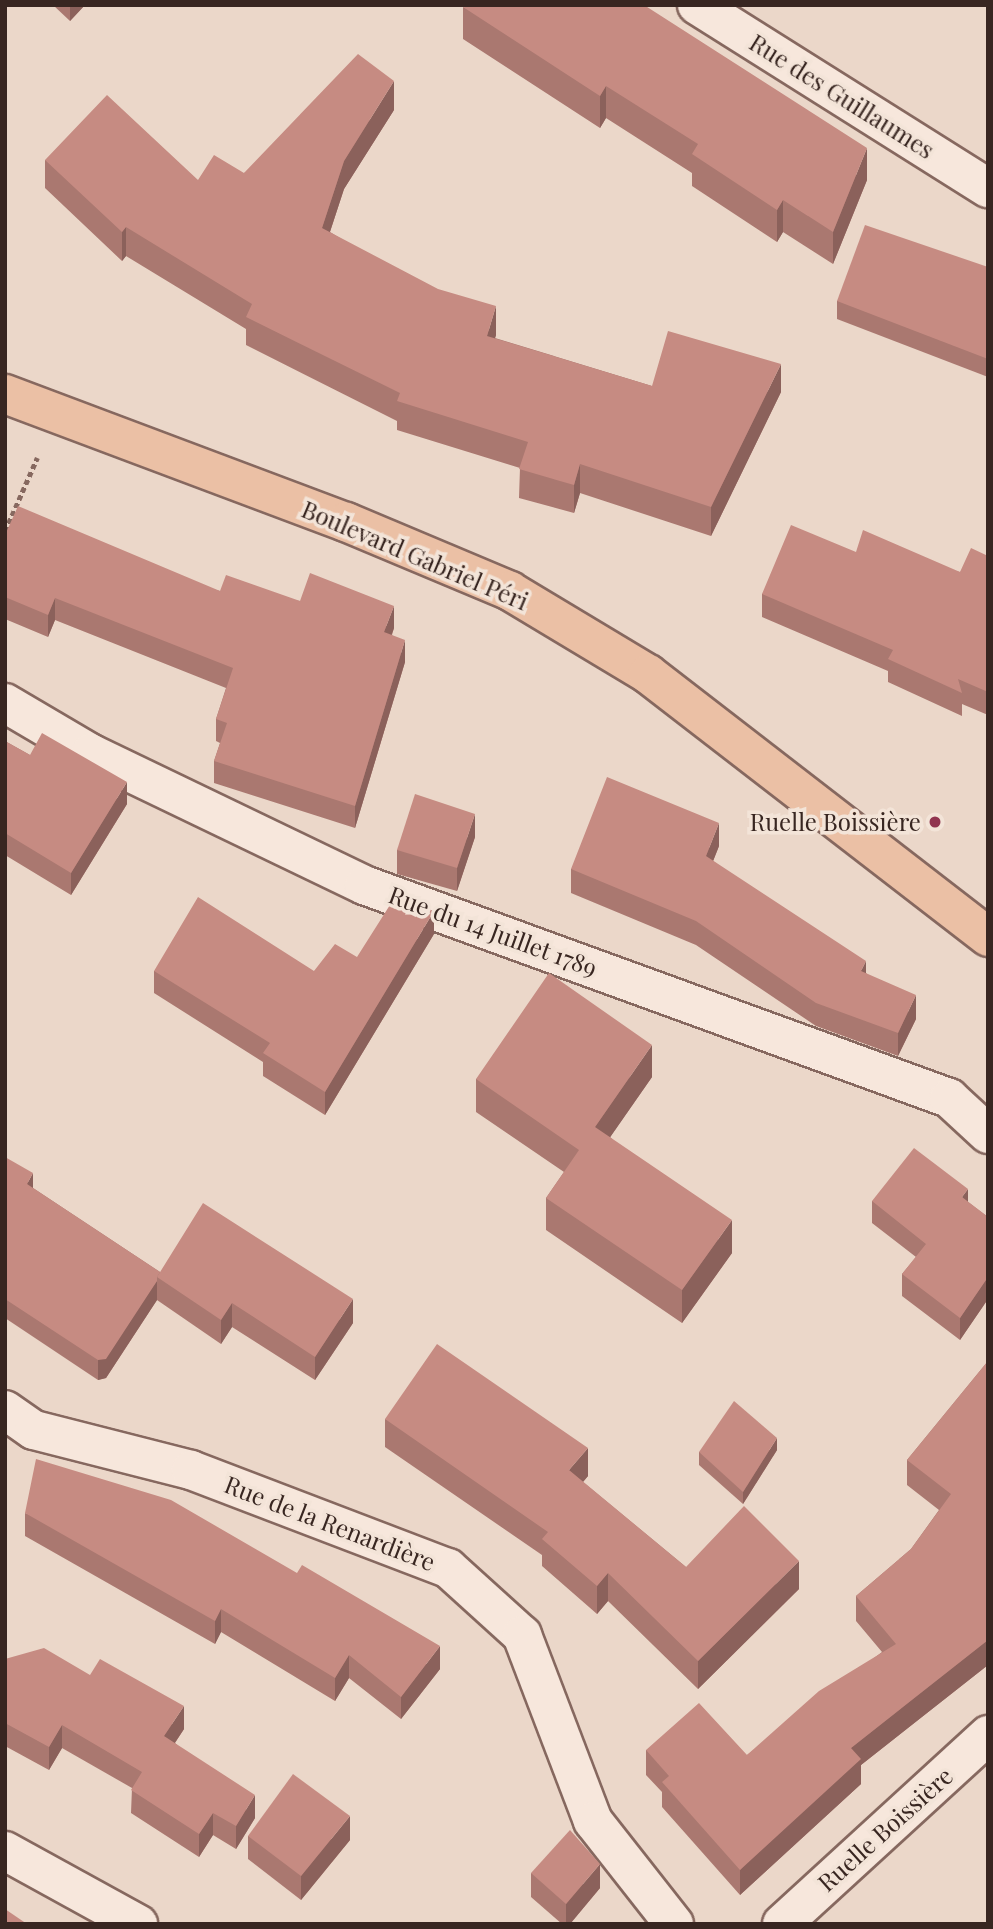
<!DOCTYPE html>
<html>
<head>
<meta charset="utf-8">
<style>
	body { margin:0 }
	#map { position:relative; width:993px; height:1929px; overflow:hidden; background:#ebd7c9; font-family:"Playfair Display",serif }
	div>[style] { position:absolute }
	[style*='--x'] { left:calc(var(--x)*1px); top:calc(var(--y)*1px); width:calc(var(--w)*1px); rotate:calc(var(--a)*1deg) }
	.path>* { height:4.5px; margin-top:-2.25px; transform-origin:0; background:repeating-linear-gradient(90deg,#86685f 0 5px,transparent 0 8.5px) }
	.roads { filter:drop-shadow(2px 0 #86685f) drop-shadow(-2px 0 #86685f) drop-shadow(0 2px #86685f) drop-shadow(0 -2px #86685f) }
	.minor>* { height:38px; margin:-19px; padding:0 19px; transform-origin:19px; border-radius:19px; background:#f7e7dc }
	.primary>* { height:38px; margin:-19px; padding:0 19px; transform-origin:19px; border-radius:19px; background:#ebc0a5 }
	.wall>* { inset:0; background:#aa7870 }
	.shaded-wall>* { inset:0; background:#8b615b }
	.building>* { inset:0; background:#c68b82 }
	.dots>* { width:19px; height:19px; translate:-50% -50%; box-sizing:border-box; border:4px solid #f3e4d8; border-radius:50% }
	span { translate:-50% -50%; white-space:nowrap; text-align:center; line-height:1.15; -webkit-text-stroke:7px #f3e4d8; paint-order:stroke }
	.street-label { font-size:24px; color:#382621 }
	.poi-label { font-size:24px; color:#382621 }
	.right { translate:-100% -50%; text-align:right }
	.frame { position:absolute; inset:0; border:7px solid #382621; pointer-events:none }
</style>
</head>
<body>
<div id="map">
	<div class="path">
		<i style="--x:5;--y:531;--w:80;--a:-66.3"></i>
	</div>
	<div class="roads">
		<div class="minor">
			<i style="--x:697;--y:5;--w:344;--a:32.2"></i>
			<i style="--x:5;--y:703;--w:99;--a:30.5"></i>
			<i style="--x:90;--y:753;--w:304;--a:25.7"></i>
			<i style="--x:364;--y:885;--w:623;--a:20.01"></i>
			<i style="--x:949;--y:1098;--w:53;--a:42.7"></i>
			<i style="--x:5;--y:1410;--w:35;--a:35"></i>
			<i style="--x:34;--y:1430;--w:162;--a:14.3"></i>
			<i style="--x:191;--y:1470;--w:275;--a:20.9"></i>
			<i style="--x:448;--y:1568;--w:100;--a:42.2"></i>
			<i style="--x:522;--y:1635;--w:199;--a:69.1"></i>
			<i style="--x:593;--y:1821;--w:131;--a:51.8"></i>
			<i style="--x:5;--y:1851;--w:152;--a:28.8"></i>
			<i style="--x:782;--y:1924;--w:280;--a:-42.5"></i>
		</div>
		<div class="primary">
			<i style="--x:5;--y:394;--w:364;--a:20.6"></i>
			<i style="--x:346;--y:522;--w:178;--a:22.8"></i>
			<i style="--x:510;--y:591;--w:161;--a:31"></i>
			<i style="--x:648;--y:674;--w:430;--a:37.7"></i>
		</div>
	</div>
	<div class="wall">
		<i style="clip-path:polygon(53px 5px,85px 5px,70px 21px)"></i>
		<i style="clip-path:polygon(463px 7px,867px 180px,833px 264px,783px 232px,777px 242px,692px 186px,692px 173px,606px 118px,600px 128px,463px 39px)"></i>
		<i style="clip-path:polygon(394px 110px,344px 189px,330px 232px,496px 335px,495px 338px,652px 386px,781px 392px,711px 536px,580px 493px,574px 513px,519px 498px,520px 468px,397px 430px,397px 421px,246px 345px,246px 329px,126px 256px,122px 261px,45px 188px,45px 160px,198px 180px,244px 173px)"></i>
		<i style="clip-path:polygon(988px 267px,988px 377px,837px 319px,837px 301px)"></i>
		<i style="clip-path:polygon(5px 535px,220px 591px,300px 601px,394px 628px,392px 635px,405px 662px,355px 828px,214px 783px,214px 761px,220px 743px,216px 741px,216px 719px,226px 688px,55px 620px,48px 637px,5px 619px)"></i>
		<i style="clip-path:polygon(856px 552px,960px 572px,988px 556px,988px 715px,962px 704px,962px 716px,888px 682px,888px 671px,762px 617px,762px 594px)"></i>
		<i style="clip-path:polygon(5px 741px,30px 755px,127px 804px,71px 895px,5px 855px)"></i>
		<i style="clip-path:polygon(475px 837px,457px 891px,397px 874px,397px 850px)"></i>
		<i style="clip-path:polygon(719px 846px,713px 861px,866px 973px,916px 1019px,898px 1056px,816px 1026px,696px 945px,571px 893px,571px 869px)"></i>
		<i style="clip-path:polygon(434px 934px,325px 1115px,263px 1076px,263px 1062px,154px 993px,154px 971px,314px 971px)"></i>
		<i style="clip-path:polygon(652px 1077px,610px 1137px,732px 1253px,682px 1323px,546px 1230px,546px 1198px,564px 1172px,476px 1112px,476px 1079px)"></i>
		<i style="clip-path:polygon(5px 1157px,33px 1188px,160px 1272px,353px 1323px,315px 1380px,232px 1327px,221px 1344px,157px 1300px,106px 1378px,98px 1380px,5px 1318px)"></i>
		<i style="clip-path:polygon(872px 1201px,968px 1202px,988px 1217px,988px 1299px,960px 1340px,902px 1296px,902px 1274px,916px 1257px,872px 1223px)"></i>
		<i style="clip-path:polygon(988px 1361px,988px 1665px,861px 1765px,861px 1784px,740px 1895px,662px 1807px,662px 1792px,646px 1775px,646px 1750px,747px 1755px,882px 1652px,856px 1621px,856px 1596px,911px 1549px,939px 1510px,907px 1485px,907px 1460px)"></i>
		<i style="clip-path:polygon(385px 1419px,588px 1476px,583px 1482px,686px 1567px,799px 1589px,698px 1689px,608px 1601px,597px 1614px,542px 1566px,542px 1555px,385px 1447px)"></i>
		<i style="clip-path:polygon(777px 1450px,743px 1504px,699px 1465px,699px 1452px)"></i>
		<i style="clip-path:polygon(25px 1513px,440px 1669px,401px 1719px,349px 1678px,335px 1701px,221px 1632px,215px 1644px,25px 1536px)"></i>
		<i style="clip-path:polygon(5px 1659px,184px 1729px,175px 1743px,255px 1818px,236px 1849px,213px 1835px,199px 1857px,131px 1813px,132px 1788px,62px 1748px,49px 1770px,5px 1746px)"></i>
		<i style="clip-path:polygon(248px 1836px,350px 1840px,301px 1900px,248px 1859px)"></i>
		<i style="clip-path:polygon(531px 1873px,600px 1888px,570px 1924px,562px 1924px,531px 1897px)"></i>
	</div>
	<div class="shaded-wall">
		<i style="clip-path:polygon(70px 5px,85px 5px,70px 21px)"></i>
		<i style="clip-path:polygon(394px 81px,394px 110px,344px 189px,322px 256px,322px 228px,344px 161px)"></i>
		<i style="clip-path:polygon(606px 86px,606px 118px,600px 128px,600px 96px)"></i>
		<i style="clip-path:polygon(867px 148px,867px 180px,833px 264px,833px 232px)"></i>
		<i style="clip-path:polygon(783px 200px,783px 232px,777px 242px,777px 210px)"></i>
		<i style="clip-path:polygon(126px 227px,126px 256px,122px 261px,122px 232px)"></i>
		<i style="clip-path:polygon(496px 306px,496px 335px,487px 364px,487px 336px)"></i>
		<i style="clip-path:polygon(781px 364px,781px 392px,711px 536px,711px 507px)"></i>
		<i style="clip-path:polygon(580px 464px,580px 493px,574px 513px,574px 485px)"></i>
		<i style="clip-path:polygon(55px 598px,55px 620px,48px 637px,48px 615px)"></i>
		<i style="clip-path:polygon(394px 606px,394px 628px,384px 654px,384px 632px)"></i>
		<i style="clip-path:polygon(405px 640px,405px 662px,355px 828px,355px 806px)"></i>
		<i style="clip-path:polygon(127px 782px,127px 804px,71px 895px,71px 873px)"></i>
		<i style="clip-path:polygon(475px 814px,475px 837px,457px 891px,457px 868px)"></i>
		<i style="clip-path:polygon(719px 823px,719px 846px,706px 879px,706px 856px)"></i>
		<i style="clip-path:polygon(434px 911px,434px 934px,325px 1115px,325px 1092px)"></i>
		<i style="clip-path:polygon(866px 961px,866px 984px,861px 971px)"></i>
		<i style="clip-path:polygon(916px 995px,916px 1019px,898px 1056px,898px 1033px)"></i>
		<i style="clip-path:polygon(652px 1045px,652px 1077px,595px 1159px,595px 1127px)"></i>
		<i style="clip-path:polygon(33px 1173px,33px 1193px,27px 1184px)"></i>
		<i style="clip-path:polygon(968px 1189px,968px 1211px,962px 1197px)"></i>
		<i style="clip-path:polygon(732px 1220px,732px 1253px,682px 1323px,682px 1290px)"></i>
		<i style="clip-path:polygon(988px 1277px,988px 1299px,960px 1340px,960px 1318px)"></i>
		<i style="clip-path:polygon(157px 1281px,157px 1300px,106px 1378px,98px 1380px,98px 1360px)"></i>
		<i style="clip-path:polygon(353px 1299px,353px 1323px,315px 1380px,315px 1357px)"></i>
		<i style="clip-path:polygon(232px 1303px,232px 1327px,221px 1344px,221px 1320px)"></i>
		<i style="clip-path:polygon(777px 1438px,777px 1450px,743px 1504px,743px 1492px)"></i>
		<i style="clip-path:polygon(588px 1448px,588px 1476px,569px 1498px,569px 1470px)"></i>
		<i style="clip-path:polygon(799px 1561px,799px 1589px,698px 1689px,698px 1661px)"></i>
		<i style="clip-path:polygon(608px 1573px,608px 1601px,597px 1614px,597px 1586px)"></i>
		<i style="clip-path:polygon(221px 1609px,221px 1632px,215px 1644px,215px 1621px)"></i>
		<i style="clip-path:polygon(988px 1640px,988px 1665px,861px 1765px,861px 1784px,740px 1895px,740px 1870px,851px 1748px)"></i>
		<i style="clip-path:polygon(440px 1646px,440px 1669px,401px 1719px,401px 1697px)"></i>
		<i style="clip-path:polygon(349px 1655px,349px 1678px,335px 1701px,335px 1678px)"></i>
		<i style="clip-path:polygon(184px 1706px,184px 1729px,164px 1759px,164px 1736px)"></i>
		<i style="clip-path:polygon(62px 1725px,62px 1748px,49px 1770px,49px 1747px)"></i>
		<i style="clip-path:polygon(255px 1795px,255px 1818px,236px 1849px,236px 1826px)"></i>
		<i style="clip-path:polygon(213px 1813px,213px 1835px,199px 1857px,199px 1834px)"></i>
		<i style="clip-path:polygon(350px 1816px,350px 1840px,301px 1900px,301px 1876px)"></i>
		<i style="clip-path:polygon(600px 1864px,600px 1888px,570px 1924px,566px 1924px,566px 1904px)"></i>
	</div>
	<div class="building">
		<i style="clip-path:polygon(464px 5px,644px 5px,867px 148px,833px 232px,783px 200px,777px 210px,692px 154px,698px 144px,606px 86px,600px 96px,463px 7px)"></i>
		<i style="clip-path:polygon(358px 54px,394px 81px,344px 161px,322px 228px,438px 289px,496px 306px,487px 336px,652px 386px,668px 331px,781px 364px,711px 507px,580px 464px,574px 485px,519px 469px,528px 442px,397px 401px,400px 393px,246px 317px,252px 304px,126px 227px,122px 232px,45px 160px,107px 95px,198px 180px,214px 155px,244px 173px)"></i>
		<i style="clip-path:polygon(865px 225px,988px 267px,988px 359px,837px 301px)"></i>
		<i style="clip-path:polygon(18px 506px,220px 591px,226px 575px,300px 601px,310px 573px,394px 606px,384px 632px,405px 640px,355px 806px,214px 761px,227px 723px,216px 719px,233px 668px,55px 598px,48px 615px,5px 597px,5px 535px)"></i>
		<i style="clip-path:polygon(791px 525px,856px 552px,863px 530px,960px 572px,971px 548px,988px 556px,988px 692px,958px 679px,962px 693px,888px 659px,893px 650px,762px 594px)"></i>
		<i style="clip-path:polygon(42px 733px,127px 782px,71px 873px,5px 833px,5px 741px,30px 755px)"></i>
		<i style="clip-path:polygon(607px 777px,719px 823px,706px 856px,866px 961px,861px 971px,916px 995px,898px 1033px,816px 1003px,696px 921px,571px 869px)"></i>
		<i style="clip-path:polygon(415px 794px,475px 814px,457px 868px,397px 850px)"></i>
		<i style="clip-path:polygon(198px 897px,314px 971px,335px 944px,357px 957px,395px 897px,434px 911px,325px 1092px,263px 1053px,270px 1043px,154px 971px)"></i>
		<i style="clip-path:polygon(549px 973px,652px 1045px,595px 1127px,732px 1220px,682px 1290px,546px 1198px,579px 1150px,476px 1079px)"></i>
		<i style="clip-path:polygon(914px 1148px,968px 1189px,962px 1197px,988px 1217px,988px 1277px,960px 1318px,902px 1274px,926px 1244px,872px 1201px)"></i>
		<i style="clip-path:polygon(5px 1157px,33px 1173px,27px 1184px,160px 1272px,157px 1277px,157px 1281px,106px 1359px,98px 1360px,5px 1299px)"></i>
		<i style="clip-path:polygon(203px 1203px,353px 1299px,315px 1357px,232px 1303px,221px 1320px,157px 1277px)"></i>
		<i style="clip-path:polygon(437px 1344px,588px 1448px,569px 1470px,686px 1567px,744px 1506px,799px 1561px,698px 1661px,608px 1573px,597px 1586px,542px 1539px,548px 1532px,385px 1419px)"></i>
		<i style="clip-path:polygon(988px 1361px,988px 1640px,851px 1748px,861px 1759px,740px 1870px,662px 1782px,669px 1776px,646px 1750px,699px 1703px,747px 1755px,819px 1691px,896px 1644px,856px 1596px,911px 1549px,951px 1494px,907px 1460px)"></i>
		<i style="clip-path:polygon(734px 1401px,777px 1438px,743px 1492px,699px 1452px)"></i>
		<i style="clip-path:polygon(36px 1459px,171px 1500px,297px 1573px,302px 1565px,440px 1646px,401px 1697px,349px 1655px,335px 1678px,221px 1609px,215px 1621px,25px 1513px)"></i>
		<i style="clip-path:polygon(44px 1648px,90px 1675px,100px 1659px,184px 1706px,164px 1736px,255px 1795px,236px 1826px,213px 1813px,199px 1834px,131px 1790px,142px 1772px,62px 1725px,49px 1747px,5px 1723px,5px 1659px)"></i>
		<i style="clip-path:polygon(293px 1774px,350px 1816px,301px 1876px,248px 1836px)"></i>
		<i style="clip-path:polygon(570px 1830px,600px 1864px,566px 1904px,531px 1873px)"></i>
		<i style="clip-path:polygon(5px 1909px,27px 1924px,5px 1924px)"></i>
	</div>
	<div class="dots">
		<i style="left:935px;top:822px;background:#91344f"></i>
	</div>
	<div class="street-label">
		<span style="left:842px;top:96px;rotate:32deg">Rue des Guillaumes</span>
		<span style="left:415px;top:555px;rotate:23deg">Boulevard Gabriel Péri</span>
		<span style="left:493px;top:931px;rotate:20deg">Rue du 14 Juillet 1789</span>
		<span style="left:330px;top:1523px;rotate:21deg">Rue de la Renardière</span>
		<span style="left:885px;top:1829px;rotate:-42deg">Ruelle Boissière</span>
	</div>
	<div class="poi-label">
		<span class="right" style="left:921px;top:822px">Ruelle Boissière</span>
	</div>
	<div class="frame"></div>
</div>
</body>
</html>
